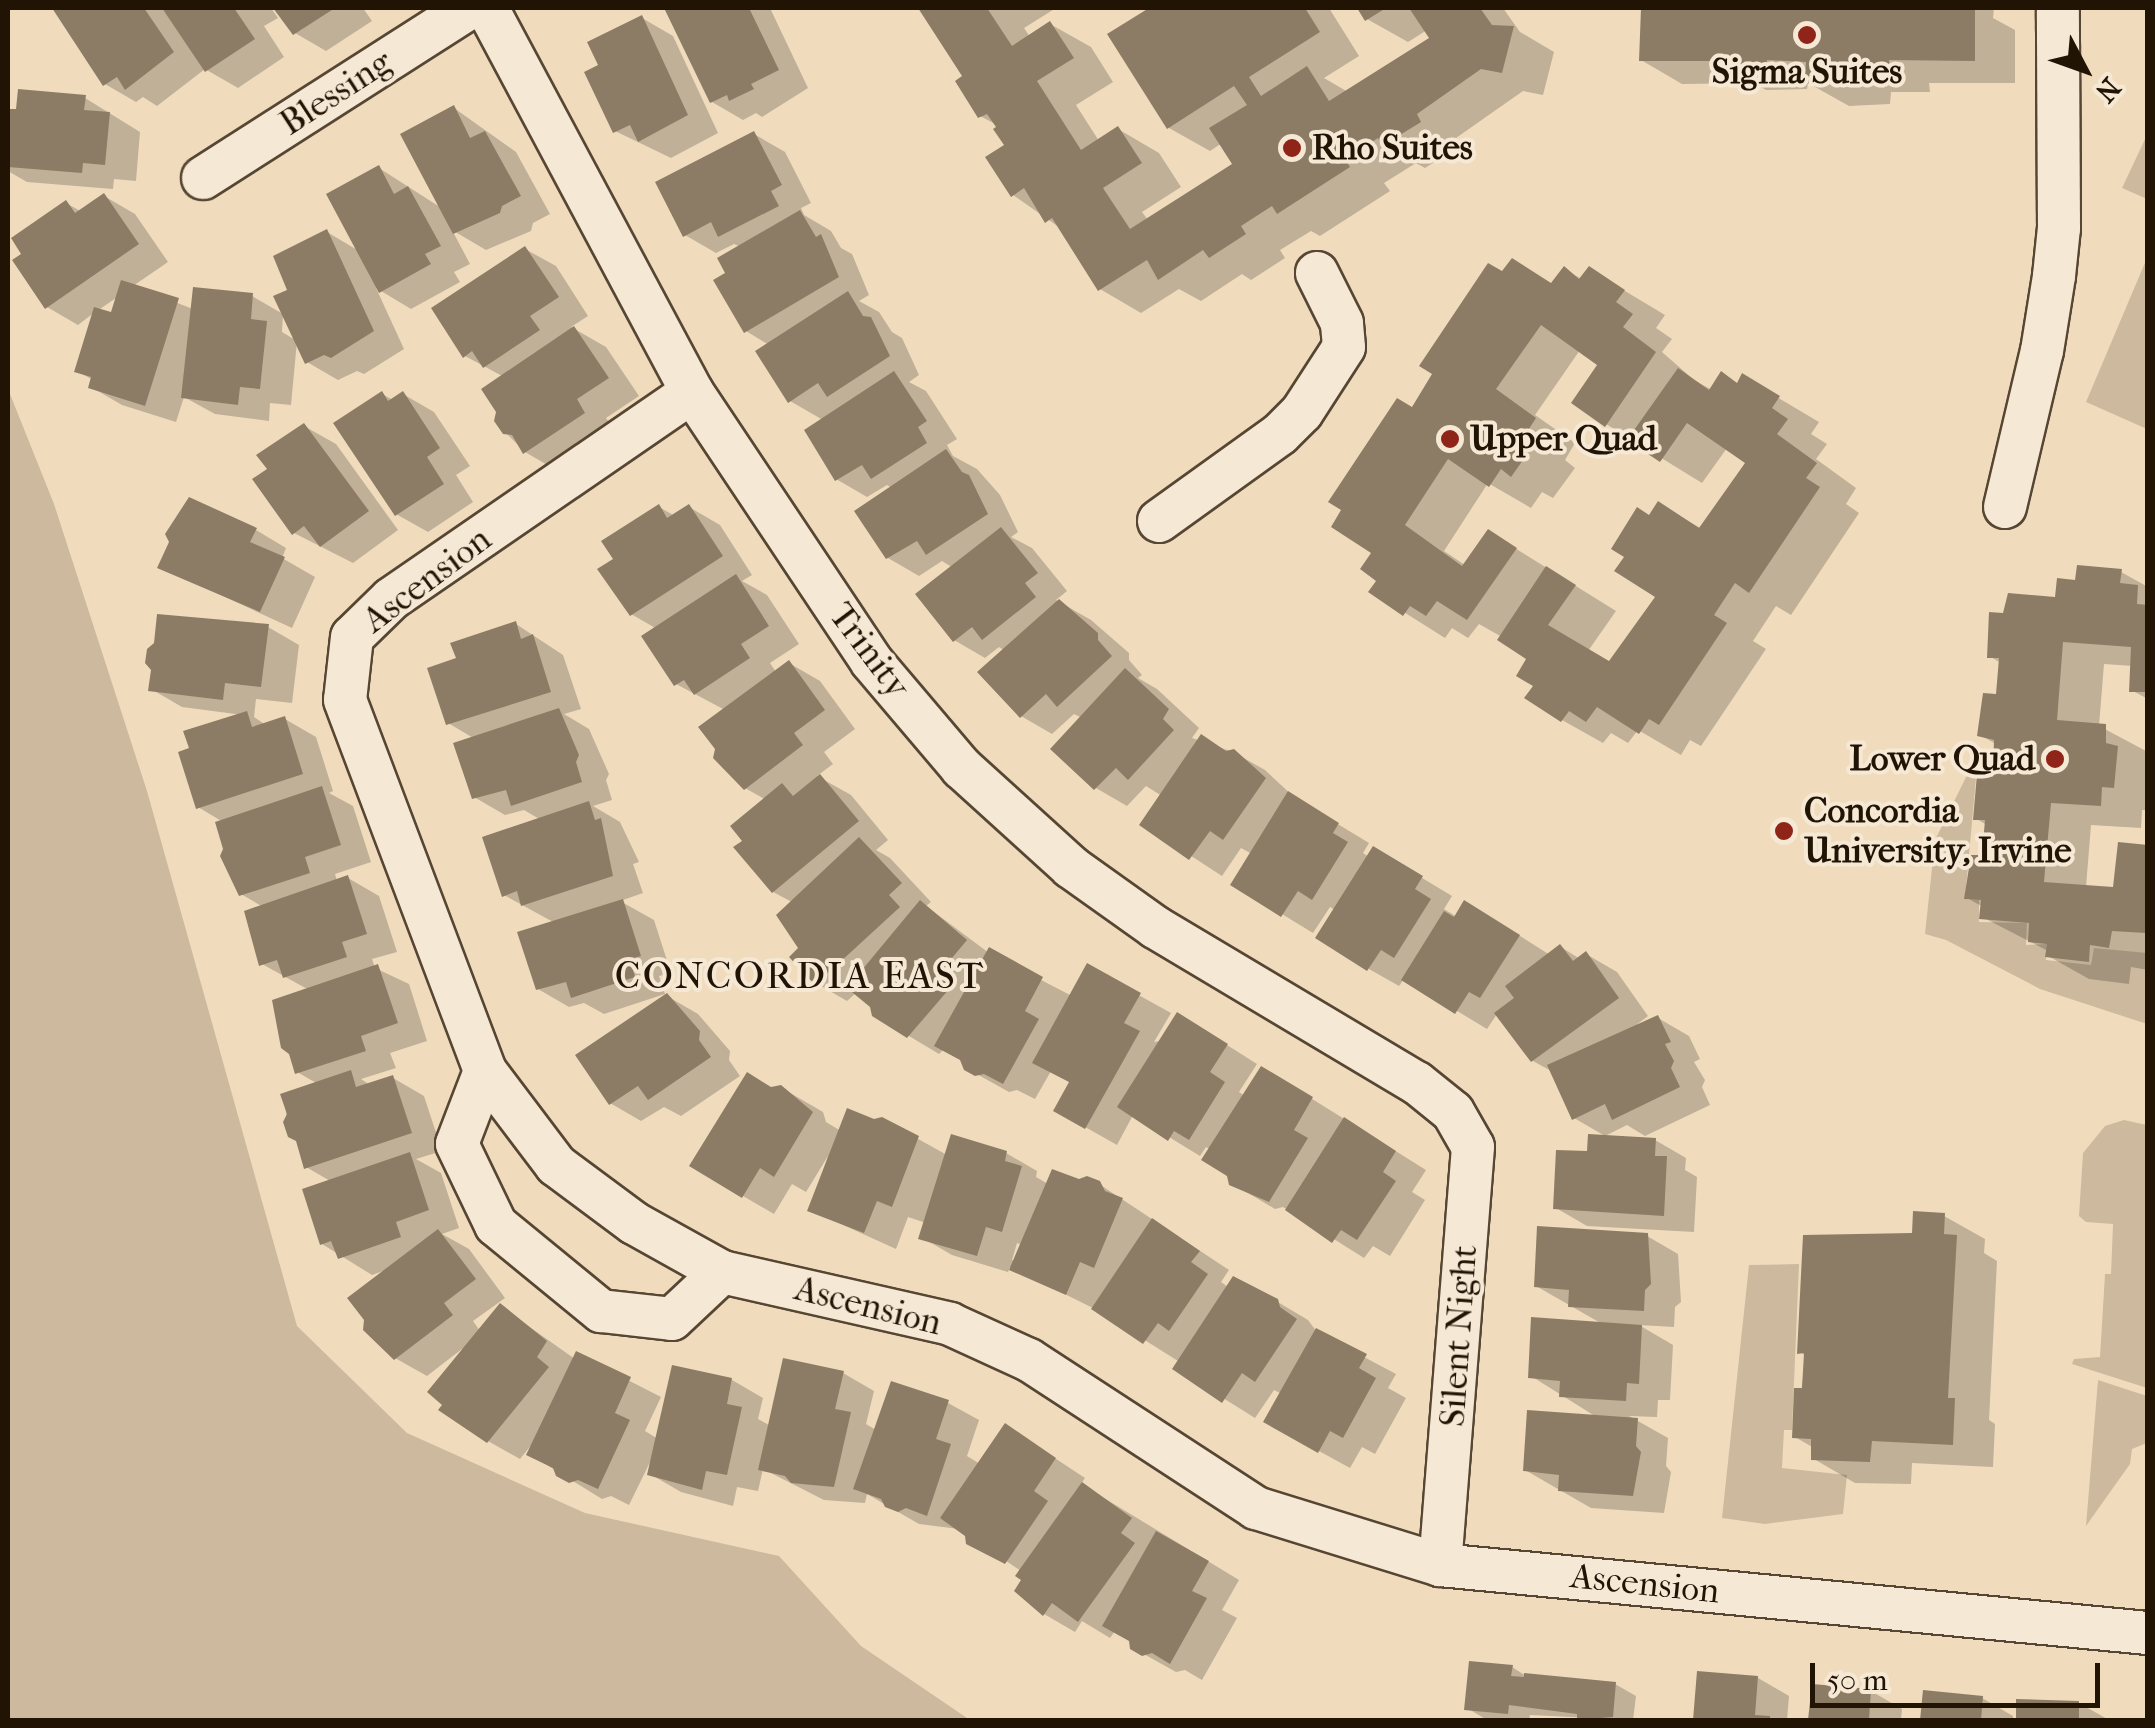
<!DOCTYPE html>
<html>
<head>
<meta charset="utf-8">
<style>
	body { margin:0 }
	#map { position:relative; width:2155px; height:1728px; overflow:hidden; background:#f0dcbd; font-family:"IM FELL French Canon",serif }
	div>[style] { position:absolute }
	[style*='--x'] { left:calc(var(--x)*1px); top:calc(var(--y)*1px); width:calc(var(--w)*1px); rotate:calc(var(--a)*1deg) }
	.green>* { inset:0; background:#cdba9e }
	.shadow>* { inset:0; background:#0003 }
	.building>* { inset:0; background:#8d7c65 }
	.roads { filter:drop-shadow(2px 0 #564633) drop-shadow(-2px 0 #564633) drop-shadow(0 2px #564633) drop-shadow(0 -2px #564633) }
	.minor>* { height:42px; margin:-21px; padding:0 21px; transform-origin:21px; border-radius:21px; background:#f5e8d4 }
	.dots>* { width:28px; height:28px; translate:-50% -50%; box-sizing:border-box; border:5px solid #f5e8d4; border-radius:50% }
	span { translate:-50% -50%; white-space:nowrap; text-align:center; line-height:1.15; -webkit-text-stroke:8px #f5e8d4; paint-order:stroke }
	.poi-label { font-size:35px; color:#221405; font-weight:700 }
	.left { translate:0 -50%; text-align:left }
	.right { translate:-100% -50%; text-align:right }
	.street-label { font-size:35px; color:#221405 }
	.neighbourhood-label { font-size:38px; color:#221405; letter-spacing:2.5px }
	.frame { position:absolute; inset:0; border:10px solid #221405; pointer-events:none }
	.north { position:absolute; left:2035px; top:20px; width:100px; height:100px; -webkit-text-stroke:8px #f5e8d4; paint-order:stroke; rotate:131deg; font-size:28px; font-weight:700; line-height:40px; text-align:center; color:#221405 }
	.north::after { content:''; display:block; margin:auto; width:35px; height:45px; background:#221405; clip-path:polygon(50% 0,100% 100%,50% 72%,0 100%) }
	.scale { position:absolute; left:1810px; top:1663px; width:290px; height:45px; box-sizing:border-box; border:5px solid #221405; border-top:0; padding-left:12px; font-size:30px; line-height:35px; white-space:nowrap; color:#221405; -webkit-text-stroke:8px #f5e8d4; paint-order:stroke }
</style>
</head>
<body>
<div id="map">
	<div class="green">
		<i style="clip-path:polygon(2147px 135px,2148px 199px,2147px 199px,2122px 188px)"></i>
		<i style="clip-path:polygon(2147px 258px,2147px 429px,2086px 402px)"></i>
		<i style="clip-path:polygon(8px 389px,54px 504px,147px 791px,297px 1326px,407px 1433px,585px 1513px,779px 1556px,861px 1646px,970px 1720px,8px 1720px)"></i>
		<i style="clip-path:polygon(1971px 767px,1977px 767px,1965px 899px,1979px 900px,1979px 922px,2027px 923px,2026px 945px,2047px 944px,2046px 960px,2091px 965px,2094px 948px,2147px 953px,2147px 1024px,2040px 989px,1946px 940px,1925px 934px,1935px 840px)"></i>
		<i style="clip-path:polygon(2124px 1120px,2147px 1125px,2147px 1388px,2072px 1364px,2074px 1359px,2100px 1357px,2105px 1274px,2111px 1274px,2113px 1224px,2086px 1222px,2079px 1216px,2083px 1153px,2105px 1126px)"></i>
		<i style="clip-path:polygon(1799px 1264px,1792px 1430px,1784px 1430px,1782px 1468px,1847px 1475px,1843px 1514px,1765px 1524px,1722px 1518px,1749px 1265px)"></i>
		<i style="clip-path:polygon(2098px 1380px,2147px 1396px,2147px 1443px,2132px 1449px,2130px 1464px,2086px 1526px)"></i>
	</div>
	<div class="shadow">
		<i style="clip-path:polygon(55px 8px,271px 8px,278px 18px,264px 26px,284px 57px,238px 88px,205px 69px,157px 106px,143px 97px,136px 102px,105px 84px)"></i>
		<i style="clip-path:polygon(277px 8px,363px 8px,372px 21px,326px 51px,295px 33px)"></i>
		<i style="clip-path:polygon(667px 8px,770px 8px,808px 88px,762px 117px,756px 113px,743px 120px,712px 102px)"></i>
		<i style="clip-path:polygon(921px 8px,1056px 8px,1024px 28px,1030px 37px,1050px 24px,1091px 47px,1113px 82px,1076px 105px,1099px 141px,1118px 129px,1159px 153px,1181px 187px,1142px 212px,1148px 220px,1235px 164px,1222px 143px,1210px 151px,1169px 128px,1110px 35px,1153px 8px,1329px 8px,1359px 56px,1324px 78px,1348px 92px,1432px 39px,1427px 30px,1408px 42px,1367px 19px,1360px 8px,1503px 8px,1520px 32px,1554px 52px,1543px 95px,1523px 91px,1456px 138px,1460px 146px,1425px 168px,1416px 163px,1384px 183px,1390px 191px,1320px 236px,1311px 231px,1280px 250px,1285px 258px,1251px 280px,1242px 274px,1201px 301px,1179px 289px,1141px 313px,1100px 289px,1063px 230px,1013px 195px,1007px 145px,1001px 127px,980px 116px,965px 76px)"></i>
		<i style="clip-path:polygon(1643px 8px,2038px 8px,1994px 8px,1993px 18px,2015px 30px,2015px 83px,1929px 83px,1930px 92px,1891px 92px,1890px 104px,1849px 106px,1808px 83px,1807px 89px,1766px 90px,1754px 83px,1682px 84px,1641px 60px)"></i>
		<i style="clip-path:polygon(642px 18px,673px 36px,718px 133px,671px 158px,615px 131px,601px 66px)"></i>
		<i style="clip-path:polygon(85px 98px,140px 132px,136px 181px,114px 179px,113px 189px,27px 182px,8px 171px,8px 111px)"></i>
		<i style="clip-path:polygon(evenodd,454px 108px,516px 152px,550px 214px,533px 223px,531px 231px,486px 250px,452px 230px,470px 264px,454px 272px,460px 282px,411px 309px,376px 288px,404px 349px,364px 374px,357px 371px,338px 380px,307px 362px,297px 341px,291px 405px,270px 403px,269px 421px,215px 414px,184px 397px,176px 422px,122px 405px,91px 387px,93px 380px,77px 371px,95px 312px,78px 325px,47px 307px,66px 203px,82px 212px,104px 196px,135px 214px,168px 262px,133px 286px,193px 309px,252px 296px,283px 314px,282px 332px,297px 341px,290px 291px,327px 232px,359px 251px,379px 168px,443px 209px,454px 108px,119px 296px,112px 315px,97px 311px,119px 296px)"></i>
		<i style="clip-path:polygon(754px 134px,785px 152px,811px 203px,801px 208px,804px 215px,831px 231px,841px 248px,852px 254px,869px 295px,859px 301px,879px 312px,892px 332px,902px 338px,919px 375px,909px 382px,926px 391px,957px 439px,947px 445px,953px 456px,977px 469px,1000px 495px,1018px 532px,1011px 537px,1032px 548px,1067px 591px,1056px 600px,1091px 620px,1129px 653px,1129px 660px,1142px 675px,1138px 678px,1157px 689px,1199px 728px,1192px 738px,1233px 752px,1265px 770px,1295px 798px,1369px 843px,1363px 853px,1369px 857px,1374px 849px,1452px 896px,1444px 909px,1457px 917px,1468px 903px,1550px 955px,1561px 947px,1580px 959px,1586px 954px,1617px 972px,1648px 1016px,1636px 1025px,1658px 1018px,1689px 1036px,1700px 1059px,1694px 1062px,1705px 1080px,1702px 1087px,1710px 1105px,1645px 1136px,1627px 1125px,1605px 1136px,1574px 1118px,1553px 1072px,1533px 1061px,1497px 1014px,1487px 1029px,1404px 979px,1399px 986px,1369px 969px,1335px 910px,1330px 907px,1313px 933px,1233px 884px,1252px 854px,1241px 848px,1222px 876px,1142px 824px,1162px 796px,1146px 786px,1127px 806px,1096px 788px,1053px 749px,1082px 718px,1074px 714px,1052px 734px,1021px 716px,1005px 651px,999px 647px,985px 658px,954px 640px,953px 568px,942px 561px,919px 576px,888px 558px,892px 488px,887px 485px,867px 497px,836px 479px,823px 420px,790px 401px,769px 345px,746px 331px,729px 273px,741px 247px,734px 244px,716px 253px,685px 235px)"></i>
		<i style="clip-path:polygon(525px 249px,556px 266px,588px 316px,571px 327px,606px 347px,639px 396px,606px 418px,615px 431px,556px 470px,525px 452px,505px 432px,504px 377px,465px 356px)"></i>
		<i style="clip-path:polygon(evenodd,1565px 270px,1582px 279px,1590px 270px,1665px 315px,1656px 328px,1672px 339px,1662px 352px,1694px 380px,1712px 390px,1739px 385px,1743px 377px,1819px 422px,1811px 434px,1827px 444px,1816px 459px,1856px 488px,1846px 504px,1859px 513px,1791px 615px,1776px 606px,1753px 641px,1766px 649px,1701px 746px,1690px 740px,1681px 755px,1638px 730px,1628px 743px,1611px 733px,1603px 743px,1562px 720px,1536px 685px,1530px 659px,1502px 637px,1479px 624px,1468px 638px,1452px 628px,1445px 638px,1372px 592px,1380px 580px,1375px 553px,1413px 410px,1502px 274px,1554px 285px,1565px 270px,1580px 350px,1601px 365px,1606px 424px,1702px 483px,1727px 448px,1748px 462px,1702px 529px,1659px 504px,1650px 517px,1658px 596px,1610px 664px,1588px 651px,1616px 611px,1489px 532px,1465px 565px,1444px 551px,1488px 483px,1531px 508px,1542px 492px,1553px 498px,1575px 468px,1565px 460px,1575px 443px,1535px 415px,1580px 350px)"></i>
		<i style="clip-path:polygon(382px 394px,393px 400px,403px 394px,434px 412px,470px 466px,456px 475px,473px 502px,428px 532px,396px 514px)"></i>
		<i style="clip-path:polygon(304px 426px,336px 444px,398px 530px,353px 563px,294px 533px,270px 469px)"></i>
		<i style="clip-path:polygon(659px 507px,675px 516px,689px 507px,720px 525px,752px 575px,742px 581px,767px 595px,799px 644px,770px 663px,776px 672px,789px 663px,820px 681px,855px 729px,824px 752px,833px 764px,817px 776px,851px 795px,888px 840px,876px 850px,890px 858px,931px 902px,926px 906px,989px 953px,1072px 996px,1088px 967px,1171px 1013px,1154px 1042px,1208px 1033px,1257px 1064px,1239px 1092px,1245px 1096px,1293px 1087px,1426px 1170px,1412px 1192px,1425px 1200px,1390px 1256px,1373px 1246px,1364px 1258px,1283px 1207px,1275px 1209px,1231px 1183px,1211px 1150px,1206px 1147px,1200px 1156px,1133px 1115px,1117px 1145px,1087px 1128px,1056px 1110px,1071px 1082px,1051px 1071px,1035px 1099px,1017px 1090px,1009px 1092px,966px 1068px,963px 1060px,944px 1049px,939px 1054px,874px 1015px,872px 1006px,856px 993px,847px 1001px,816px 983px,802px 948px,792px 902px,773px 892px,746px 841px,766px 800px,745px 788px,725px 710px,676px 684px,657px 629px,631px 614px,616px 560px)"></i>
		<i style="clip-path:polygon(256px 530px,286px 548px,282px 558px,315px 577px,292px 628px,160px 567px)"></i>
		<i style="clip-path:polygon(2121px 572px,2148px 587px,2148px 699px,2131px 690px,2133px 666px,2104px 664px,2099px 726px,2146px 751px,2148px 810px,2142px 810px,2141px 828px,2091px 825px,2086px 887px,2115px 890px,2148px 847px,2148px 970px,2131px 967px,2129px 984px,2089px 979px,2048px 956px,2048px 951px,1982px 917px,1983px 907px,1967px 898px,1985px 858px,1987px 825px,1975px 818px,1995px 775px,1996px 744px,1980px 735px,1998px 697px,2001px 663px,1989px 656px,2005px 616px,2057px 600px,2077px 583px)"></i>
		<i style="clip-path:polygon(516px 624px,563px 655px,581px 709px,564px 714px,589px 729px,609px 774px,606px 780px,612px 800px,593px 806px,620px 822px,639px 862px,633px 864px,643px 893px,620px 901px,654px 920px,671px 973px,659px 976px,665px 994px,604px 1014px,584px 1003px,569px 1007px,538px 989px,555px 923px,504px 895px,541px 820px,524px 810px,505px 815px,474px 797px,475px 739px,448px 723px,459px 659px)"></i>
		<i style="clip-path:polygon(268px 627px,299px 645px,292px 703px,256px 699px,254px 717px,266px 725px,285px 719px,316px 737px,333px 791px,329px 793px,353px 806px,371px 862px,335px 874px,337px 881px,348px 878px,379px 896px,397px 952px,372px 959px,375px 968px,409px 984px,427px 1041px,390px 1053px,396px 1068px,361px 1079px,370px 1085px,393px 1078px,424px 1096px,442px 1151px,416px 1159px,441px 1173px,459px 1228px,442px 1234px,469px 1249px,505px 1298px,473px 1321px,480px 1331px,500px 1306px,575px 1359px,577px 1354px,661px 1397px,645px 1431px,658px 1439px,674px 1368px,732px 1380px,763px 1398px,758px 1419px,771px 1426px,843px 1373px,874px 1391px,866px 1424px,876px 1430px,948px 1403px,979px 1420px,967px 1456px,980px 1464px,1006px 1426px,1085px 1478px,1081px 1484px,1239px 1580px,1222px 1610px,1237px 1618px,1202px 1680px,1185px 1670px,1176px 1672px,1133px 1648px,1131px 1640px,1115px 1631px,1110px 1638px,1082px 1621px,1075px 1632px,1044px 1614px,1021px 1571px,959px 1529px,919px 1524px,867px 1494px,865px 1503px,824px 1500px,763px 1469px,758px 1491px,737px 1487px,733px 1506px,681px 1492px,650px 1474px,652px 1458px,629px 1505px,611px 1496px,602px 1499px,529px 1454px,532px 1444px,520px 1459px,488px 1441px,462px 1349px,427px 1376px,395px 1358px,386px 1270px,372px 1275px,322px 1244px,332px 1182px,306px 1167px,298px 1140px,290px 1135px,283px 1095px,318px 1084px,297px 1072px,309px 990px,262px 964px,263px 907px,241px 894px,226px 849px,223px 822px,198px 807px,243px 715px,182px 707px,151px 689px)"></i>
		<i style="clip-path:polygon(667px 996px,698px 1014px,730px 1051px,729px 1060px,740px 1076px,681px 1116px,664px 1107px,641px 1121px,610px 1103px)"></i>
		<i style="clip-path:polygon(evenodd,780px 1087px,823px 1112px,826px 1122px,841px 1131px,882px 1119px,947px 1155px,1006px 1153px,1037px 1171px,1036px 1177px,1048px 1184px,1099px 1184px,1229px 1270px,1221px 1282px,1228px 1287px,1276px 1301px,1308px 1320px,1317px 1332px,1396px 1374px,1388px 1388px,1406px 1398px,1375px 1454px,1362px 1447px,1350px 1468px,1297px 1439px,1282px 1394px,1274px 1390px,1255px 1418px,1175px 1368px,1178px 1361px,1097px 1310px,1010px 1267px,1008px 1272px,952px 1255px,921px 1237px,926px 1223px,908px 1217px,896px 1249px,810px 1210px,828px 1156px,806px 1192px,792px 1184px,774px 1214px,743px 1196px,772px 1089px,780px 1087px,1017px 1243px,1023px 1245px,1016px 1262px,1012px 1260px,1017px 1243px)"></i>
		<i style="clip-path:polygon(1655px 1140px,1686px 1158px,1685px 1170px,1697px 1177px,1694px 1232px,1587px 1226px,1556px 1208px,1590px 1154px)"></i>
		<i style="clip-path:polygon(1944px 1216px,1985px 1239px,1984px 1253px,1997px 1261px,1989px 1420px,1995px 1424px,1993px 1467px,1912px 1463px,1911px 1484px,1855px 1483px,1814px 1459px,1814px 1448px,1795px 1437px,1806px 1356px,1800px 1352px,1860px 1234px,1915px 1236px)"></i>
		<i style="clip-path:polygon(1647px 1236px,1678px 1254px,1681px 1302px,1675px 1307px,1674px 1327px,1639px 1325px,1673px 1345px,1670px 1400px,1658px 1400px,1657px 1417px,1629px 1416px,1668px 1438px,1666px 1466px,1671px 1472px,1664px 1513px,1591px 1508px,1525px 1470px,1598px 1418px,1531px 1376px,1604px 1325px,1536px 1286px)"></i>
		<i style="clip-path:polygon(1512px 1667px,1526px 1676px,1615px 1684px,1636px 1696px,1633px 1720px,1530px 1715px,1529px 1720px,1487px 1720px,1467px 1708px)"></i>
		<i style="clip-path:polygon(1699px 1674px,1758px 1678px,1789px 1696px,1787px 1720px,1696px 1720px)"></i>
		<i style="clip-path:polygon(1814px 1686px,1871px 1691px,1902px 1709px,1901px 1720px,1811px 1720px)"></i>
		<i style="clip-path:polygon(1925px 1693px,1982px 1698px,2013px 1716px,2013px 1720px,1922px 1720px)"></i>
		<i style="clip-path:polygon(2019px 1702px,2079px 1703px,2109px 1720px,2018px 1720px)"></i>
	</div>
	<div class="building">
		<i style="clip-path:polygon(52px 8px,144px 8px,174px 52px,125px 90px,117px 77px,103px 86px)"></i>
		<i style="clip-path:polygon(162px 8px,234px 8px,255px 39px,205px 72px)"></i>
		<i style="clip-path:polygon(273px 8px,335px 8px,293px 35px)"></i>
		<i style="clip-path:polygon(664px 8px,749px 8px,779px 70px,751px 84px,754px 89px,729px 101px,727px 95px,710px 103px)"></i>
		<i style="clip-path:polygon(918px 8px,987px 8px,1012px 46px,1050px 21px,1074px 58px,1037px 81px,1081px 150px,1118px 126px,1142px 163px,1103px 188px,1130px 229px,1232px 164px,1209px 128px,1247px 105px,1234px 86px,1167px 129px,1107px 34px,1149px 8px,1305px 8px,1320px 32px,1249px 77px,1261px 96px,1307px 66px,1329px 101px,1429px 38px,1409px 8px,1480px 8px,1492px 25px,1514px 26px,1502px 73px,1481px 69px,1417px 114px,1421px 122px,1382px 146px,1378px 138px,1345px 159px,1350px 167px,1277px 214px,1272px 206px,1241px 226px,1246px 234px,1209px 258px,1203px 250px,1158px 280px,1147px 260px,1098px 291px,1052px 218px,1045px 223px,1024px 188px,1011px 197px,985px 157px,1004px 145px,993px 129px,996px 127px,987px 114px,978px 118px,955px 81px,962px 76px)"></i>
		<i style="clip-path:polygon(1357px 8px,1386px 8px,1365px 21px)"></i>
		<i style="clip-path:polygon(1641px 8px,1975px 8px,1975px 61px,1889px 60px,1890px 70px,1850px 70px,1850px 82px,1805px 84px,1806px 62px,1767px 60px,1766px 67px,1723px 68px,1722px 61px,1639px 61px)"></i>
		<i style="clip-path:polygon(642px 15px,688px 115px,638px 142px,630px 125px,613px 133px,584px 72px,598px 65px,587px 42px)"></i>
		<i style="clip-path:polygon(18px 89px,86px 95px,84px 110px,110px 112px,105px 165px,83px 163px,82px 173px,8px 167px,8px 109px,16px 109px)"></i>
		<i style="clip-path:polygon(454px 105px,470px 138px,485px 131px,521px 196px,502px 206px,500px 213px,453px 234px,400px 134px)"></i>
		<i style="clip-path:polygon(754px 131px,782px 185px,771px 191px,779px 206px,718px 237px,711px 222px,683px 237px,655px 182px)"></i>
		<i style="clip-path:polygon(379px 165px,394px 194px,408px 186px,441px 246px,425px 254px,431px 264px,379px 293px,326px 194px)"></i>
		<i style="clip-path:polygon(104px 193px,139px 244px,45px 309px,12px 260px,21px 254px,11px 238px,66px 200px,75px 213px)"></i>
		<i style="clip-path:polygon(800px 210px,816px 237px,821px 234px,839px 277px,744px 333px,713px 280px,725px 273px,717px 258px)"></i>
		<i style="clip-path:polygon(327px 229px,374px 331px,331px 358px,324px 355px,305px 364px,273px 296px,287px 290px,273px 256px)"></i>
		<i style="clip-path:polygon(525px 246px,559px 297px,530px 316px,540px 330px,483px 368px,472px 351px,463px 358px,431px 308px)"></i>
		<i style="clip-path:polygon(1512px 258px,1551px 283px,1564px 266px,1579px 279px,1589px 266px,1625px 290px,1616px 302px,1633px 314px,1623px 327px,1656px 352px,1605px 427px,1571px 403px,1597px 365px,1541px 325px,1496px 389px,1536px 418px,1525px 435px,1535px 443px,1511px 477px,1501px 469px,1489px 487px,1448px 459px,1405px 525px,1462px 566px,1488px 529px,1517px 548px,1467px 620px,1437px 601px,1426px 616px,1410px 606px,1403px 616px,1368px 592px,1376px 581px,1360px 569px,1371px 553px,1331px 527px,1341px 510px,1328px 502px,1397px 398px,1412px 407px,1432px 374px,1419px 366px,1488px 263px,1502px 271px)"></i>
		<i style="clip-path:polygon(121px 280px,179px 298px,145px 406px,88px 388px,91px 377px,74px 372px,94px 307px,111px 312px)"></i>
		<i style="clip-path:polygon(193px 287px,253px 293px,251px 319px,267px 321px,260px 389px,240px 387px,238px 405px,181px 398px)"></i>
		<i style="clip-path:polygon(848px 291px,863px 316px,871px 317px,890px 356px,827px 397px,818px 383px,788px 403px,755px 351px)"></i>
		<i style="clip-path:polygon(574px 326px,609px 378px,577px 399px,585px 413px,523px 454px,512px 435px,503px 434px,494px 421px,496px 412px,481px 389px)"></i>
		<i style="clip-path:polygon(1678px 368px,1709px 390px,1721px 371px,1737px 383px,1742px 373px,1780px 396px,1772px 408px,1788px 419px,1777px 434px,1817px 463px,1806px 478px,1820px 487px,1749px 593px,1735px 583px,1714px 615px,1727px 623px,1659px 725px,1649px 719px,1639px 734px,1597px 707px,1586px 722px,1569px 711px,1561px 722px,1524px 698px,1533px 686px,1516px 676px,1526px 659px,1497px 640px,1546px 566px,1576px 585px,1548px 625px,1609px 661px,1655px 597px,1614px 571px,1624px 557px,1611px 549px,1637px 507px,1649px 515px,1658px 501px,1699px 528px,1745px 463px,1687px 423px,1660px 462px,1627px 440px)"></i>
		<i style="clip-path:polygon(894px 371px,927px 421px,918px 427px,927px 443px,871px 479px,862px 465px,835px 481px,804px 430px)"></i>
		<i style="clip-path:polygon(382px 391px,388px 401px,403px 391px,440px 448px,427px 457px,444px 484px,395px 516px,333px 423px)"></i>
		<i style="clip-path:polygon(304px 423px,369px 511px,320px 547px,304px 526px,292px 535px,252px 479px,267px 469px,256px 455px)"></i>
		<i style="clip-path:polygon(946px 449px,962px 472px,969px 475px,988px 514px,926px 555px,917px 541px,886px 559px,854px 511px)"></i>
		<i style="clip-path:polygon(189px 497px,257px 528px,250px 542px,285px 557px,260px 612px,157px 568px,169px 542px,165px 534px)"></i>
		<i style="clip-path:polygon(659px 504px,667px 518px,689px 504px,723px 556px,630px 616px,597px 569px,613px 559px,601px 541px)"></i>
		<i style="clip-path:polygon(1001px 527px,1038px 573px,1025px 583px,1036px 597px,982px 640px,972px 627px,953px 642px,915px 594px)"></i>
		<i style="clip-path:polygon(2077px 565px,2122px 569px,2120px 583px,2138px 585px,2137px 604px,2148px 605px,2148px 692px,2129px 692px,2131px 647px,2063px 642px,2057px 720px,2106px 724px,2106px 743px,2118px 746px,2114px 788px,2102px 787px,2101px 806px,2051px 803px,2044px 882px,2113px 887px,2118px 842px,2148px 845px,2146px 933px,2112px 931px,2109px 948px,2090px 945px,2089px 962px,2045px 957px,2047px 944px,2028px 942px,2029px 923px,1979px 919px,1981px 900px,1964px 899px,1971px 855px,1982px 855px,1985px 820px,1973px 820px,1977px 774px,1993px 773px,1994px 740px,1977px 736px,1983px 693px,1996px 694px,1999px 658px,1987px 658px,1989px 612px,2003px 613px,2008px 593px,2055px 597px,2057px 578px,2075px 580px)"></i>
		<i style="clip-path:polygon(736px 574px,769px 626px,741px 644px,750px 658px,694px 695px,684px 680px,674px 686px,641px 636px)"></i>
		<i style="clip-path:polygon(1059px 599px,1098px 633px,1098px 640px,1112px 656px,1057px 707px,1046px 694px,1020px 718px,977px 672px)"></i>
		<i style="clip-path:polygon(157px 614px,269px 624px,261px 687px,225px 683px,223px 700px,148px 691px,151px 670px,145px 663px,147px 649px,154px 643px)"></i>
		<i style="clip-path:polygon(516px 621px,521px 639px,533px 634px,551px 692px,446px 725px,427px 668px,456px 658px,450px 643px)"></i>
		<i style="clip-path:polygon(789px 660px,825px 710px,794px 733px,803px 745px,744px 790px,713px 758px,715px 749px,698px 727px)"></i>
		<i style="clip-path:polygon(1125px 668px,1169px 709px,1163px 719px,1174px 730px,1128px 780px,1116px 768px,1094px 790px,1050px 749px)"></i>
		<i style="clip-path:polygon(559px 708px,579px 755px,576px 762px,582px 782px,511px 806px,506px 790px,472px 799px,453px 743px)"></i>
		<i style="clip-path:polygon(247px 711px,252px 727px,285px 716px,303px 774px,196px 809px,178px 752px,189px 748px,183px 731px)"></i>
		<i style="clip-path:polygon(1201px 734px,1226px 751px,1234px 749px,1266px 778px,1223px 840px,1210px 831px,1189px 860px,1139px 825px)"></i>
		<i style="clip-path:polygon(820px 774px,859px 821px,772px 893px,733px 847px,742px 841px,730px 826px,782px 783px,793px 796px)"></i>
		<i style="clip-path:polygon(322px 786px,341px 845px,305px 857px,310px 873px,239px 896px,220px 856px,223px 849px,215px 822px)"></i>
		<i style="clip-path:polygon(1288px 791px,1339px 823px,1333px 833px,1348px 842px,1312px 900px,1298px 891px,1281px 917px,1230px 885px)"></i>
		<i style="clip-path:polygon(589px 801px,595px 820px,601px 818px,613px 876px,521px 906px,517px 891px,502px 897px,482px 837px)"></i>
		<i style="clip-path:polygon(859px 837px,902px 883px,889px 895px,900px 907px,815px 985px,789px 957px,798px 948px,776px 915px)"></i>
		<i style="clip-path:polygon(1373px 846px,1423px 876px,1415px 889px,1431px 899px,1394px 958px,1381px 950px,1367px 971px,1315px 938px)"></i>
		<i style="clip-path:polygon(348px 875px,367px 934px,342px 942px,347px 957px,283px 978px,277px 960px,259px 966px,244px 911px)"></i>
		<i style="clip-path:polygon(623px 899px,641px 956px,630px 959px,635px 977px,571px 998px,566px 982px,536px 990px,517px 932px)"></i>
		<i style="clip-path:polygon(920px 900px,967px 940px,942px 970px,956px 981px,907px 1038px,872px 1016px,870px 1007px,847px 988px)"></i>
		<i style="clip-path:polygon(1464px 900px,1520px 935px,1480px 998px,1469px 992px,1455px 1014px,1401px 980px,1444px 911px,1454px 917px)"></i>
		<i style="clip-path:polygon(1560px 944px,1573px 961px,1586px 951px,1619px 998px,1531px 1062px,1494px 1013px,1514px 998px,1505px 986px)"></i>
		<i style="clip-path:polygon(989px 947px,1043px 977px,1025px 1011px,1039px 1019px,1003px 1084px,984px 1074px,975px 1076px,964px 1070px,960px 1060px,934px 1046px)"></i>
		<i style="clip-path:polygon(1087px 963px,1141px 993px,1124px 1023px,1140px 1031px,1085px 1129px,1053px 1111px,1069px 1082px,1032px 1063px)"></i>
		<i style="clip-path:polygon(378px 964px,398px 1023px,361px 1036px,366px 1051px,295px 1074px,289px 1054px,281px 1048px,272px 1000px)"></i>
		<i style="clip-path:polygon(667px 993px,700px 1031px,699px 1040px,711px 1057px,648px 1100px,638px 1086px,609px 1105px,575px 1055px)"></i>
		<i style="clip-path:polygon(1177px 1012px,1228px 1044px,1210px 1072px,1225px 1082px,1189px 1140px,1174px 1131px,1168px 1141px,1117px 1107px)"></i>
		<i style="clip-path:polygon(1658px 1015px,1671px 1042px,1665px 1044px,1674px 1061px,1671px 1068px,1680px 1087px,1612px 1120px,1605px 1104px,1572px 1120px,1547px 1065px)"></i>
		<i style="clip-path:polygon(1261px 1066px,1313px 1097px,1294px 1130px,1308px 1138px,1269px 1202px,1229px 1185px,1227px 1176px,1201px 1160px)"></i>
		<i style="clip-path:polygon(351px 1070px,356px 1087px,393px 1075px,412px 1133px,304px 1169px,296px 1141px,288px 1137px,283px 1122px,287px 1114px,280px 1094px)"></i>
		<i style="clip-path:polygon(747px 1072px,771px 1087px,781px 1085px,813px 1112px,774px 1177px,760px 1168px,742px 1198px,689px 1166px)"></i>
		<i style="clip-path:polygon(847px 1108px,874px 1119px,882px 1117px,919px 1136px,892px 1207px,877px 1201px,864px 1233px,807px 1211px)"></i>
		<i style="clip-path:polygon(1344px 1117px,1396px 1151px,1383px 1172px,1396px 1181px,1357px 1240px,1341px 1230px,1332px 1243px,1285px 1210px)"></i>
		<i style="clip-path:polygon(951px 1134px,1007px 1151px,1005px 1161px,1022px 1166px,1002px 1232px,986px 1227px,977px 1256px,918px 1239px)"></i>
		<i style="clip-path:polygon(1588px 1134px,1656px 1138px,1655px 1156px,1667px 1156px,1664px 1216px,1553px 1209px,1556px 1150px,1587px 1151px)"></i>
		<i style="clip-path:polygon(410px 1152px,429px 1210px,396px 1222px,401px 1237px,338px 1259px,331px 1241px,320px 1245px,302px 1189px)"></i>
		<i style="clip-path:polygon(1052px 1169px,1079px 1179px,1087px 1176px,1100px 1181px,1105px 1191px,1123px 1198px,1094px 1268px,1080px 1262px,1066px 1295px,1009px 1270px)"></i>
		<i style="clip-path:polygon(1913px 1211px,1945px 1213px,1944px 1234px,1957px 1235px,1948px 1398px,1955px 1398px,1953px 1445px,1872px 1441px,1870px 1462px,1811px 1460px,1811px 1439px,1792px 1438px,1794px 1388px,1802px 1388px,1804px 1353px,1797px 1354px,1803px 1235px,1912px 1233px)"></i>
		<i style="clip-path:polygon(1152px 1218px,1200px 1251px,1191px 1262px,1208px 1274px,1169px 1331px,1158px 1323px,1143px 1344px,1091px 1309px)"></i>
		<i style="clip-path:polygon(1537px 1226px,1648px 1233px,1651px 1284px,1645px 1290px,1644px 1311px,1568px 1307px,1569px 1290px,1534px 1287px)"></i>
		<i style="clip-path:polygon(438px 1229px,476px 1279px,444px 1303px,453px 1315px,394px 1360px,363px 1330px,364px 1320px,347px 1298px)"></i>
		<i style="clip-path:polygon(1233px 1276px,1278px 1299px,1280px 1307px,1297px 1319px,1255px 1382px,1242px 1373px,1222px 1403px,1172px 1369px)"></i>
		<i style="clip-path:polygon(500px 1303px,547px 1341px,537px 1357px,549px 1367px,487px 1443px,438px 1410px,442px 1405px,427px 1392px)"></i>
		<i style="clip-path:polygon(1531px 1317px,1642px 1325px,1639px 1384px,1627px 1383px,1626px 1401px,1559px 1397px,1560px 1381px,1528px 1378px)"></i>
		<i style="clip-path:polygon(1316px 1328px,1367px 1354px,1359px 1368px,1376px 1378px,1343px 1438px,1330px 1431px,1318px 1453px,1263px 1422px)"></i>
		<i style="clip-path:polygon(576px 1351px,631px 1377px,615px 1413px,630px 1420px,598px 1489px,578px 1480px,569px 1483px,556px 1476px,553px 1468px,526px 1455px)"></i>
		<i style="clip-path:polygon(783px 1358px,844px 1371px,835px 1409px,851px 1412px,834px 1487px,791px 1483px,785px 1476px,758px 1470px)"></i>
		<i style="clip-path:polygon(672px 1365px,732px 1378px,727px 1404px,742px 1407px,727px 1475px,706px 1471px,702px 1490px,647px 1475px)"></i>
		<i style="clip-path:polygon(891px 1381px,949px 1400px,936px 1439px,951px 1444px,927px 1516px,906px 1508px,898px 1512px,885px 1507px,881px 1499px,853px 1489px)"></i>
		<i style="clip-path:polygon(1527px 1410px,1638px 1418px,1636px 1446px,1641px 1452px,1633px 1496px,1558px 1491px,1559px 1475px,1523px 1471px)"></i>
		<i style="clip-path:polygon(1005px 1423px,1056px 1458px,1034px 1491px,1048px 1501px,1005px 1564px,966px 1544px,965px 1536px,940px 1518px)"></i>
		<i style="clip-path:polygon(1082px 1482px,1132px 1518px,1121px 1533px,1135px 1543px,1078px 1622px,1052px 1603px,1043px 1616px,1014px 1591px,1021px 1580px,1015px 1576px)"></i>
		<i style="clip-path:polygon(1156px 1531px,1209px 1561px,1192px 1591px,1207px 1598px,1170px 1664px,1152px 1653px,1142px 1656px,1130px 1649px,1129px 1641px,1102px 1626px)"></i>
		<i style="clip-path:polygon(1469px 1661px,1513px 1665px,1511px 1676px,1524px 1677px,1524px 1673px,1616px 1682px,1613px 1717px,1577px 1720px,1577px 1714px,1509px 1705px,1508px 1714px,1464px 1710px)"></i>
		<i style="clip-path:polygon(1697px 1671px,1758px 1676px,1755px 1715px,1770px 1716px,1770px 1720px,1693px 1720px)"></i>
		<i style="clip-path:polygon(1812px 1684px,1871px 1689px,1869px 1720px,1808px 1720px)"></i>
		<i style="clip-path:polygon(1923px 1690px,1983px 1696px,1981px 1720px,1920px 1720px)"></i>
		<i style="clip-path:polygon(2016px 1699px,2079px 1701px,2079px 1720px,2016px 1720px)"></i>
	</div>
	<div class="roads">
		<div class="minor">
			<i style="--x:487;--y:8;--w:435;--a:61.9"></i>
			<i style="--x:692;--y:392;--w:324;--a:56.3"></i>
			<i style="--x:872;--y:662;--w:139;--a:49.7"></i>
			<i style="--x:962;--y:768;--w:147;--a:42.2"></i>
			<i style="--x:1071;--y:867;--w:103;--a:35.5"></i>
			<i style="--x:1155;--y:927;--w:305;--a:30.8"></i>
			<i style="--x:1417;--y:1083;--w:46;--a:38.9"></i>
			<i style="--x:1453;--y:1112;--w:40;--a:60.3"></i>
			<i style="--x:1473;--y:1147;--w:419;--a:94.5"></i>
			<i style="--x:203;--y:178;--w:316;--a:-32.6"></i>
			<i style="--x:692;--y:392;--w:365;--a:145.5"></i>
			<i style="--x:391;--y:599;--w:54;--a:135.7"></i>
			<i style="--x:352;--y:637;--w:63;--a:96.3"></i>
			<i style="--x:345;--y:700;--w:397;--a:69.3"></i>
			<i style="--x:485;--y:1071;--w:118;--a:52.9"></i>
			<i style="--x:556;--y:1165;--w:97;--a:36.6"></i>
			<i style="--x:634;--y:1223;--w:101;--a:29.1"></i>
			<i style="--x:722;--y:1272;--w:234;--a:12.8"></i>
			<i style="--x:950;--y:1324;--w:87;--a:24.5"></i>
			<i style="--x:1029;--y:1360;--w:271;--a:33.1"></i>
			<i style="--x:1256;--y:1508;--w:193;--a:17.2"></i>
			<i style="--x:1440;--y:1565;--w:711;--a:5.49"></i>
			<i style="--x:2005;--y:507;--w:160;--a:-76.7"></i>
			<i style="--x:2042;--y:351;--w:76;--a:-80.9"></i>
			<i style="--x:2054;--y:276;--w:48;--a:-84.1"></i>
			<i style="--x:2059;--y:228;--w:220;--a:-90.3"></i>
			<i style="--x:1159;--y:521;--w:149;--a:-35.7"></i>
			<i style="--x:1280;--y:434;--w:31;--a:-45"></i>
			<i style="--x:1302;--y:412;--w:77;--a:-57.1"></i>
			<i style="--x:1344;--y:347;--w:24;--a:-95"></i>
			<i style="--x:1342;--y:323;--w:56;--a:-116.6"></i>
			<i style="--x:485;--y:1071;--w:78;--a:111"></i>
			<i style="--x:457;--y:1144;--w:90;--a:64.3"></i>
			<i style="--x:496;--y:1225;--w:136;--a:39.3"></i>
			<i style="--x:601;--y:1311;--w:71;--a:6.4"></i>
			<i style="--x:672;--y:1319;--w:69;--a:-43.2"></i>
		</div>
	</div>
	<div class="dots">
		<i style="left:1807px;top:35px;background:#8f2418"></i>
		<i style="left:1292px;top:148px;background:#8f2418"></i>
		<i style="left:1450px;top:439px;background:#8f2418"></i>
		<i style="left:2055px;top:759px;background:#8f2418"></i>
		<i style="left:1784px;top:831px;background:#8f2418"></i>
	</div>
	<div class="poi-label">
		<span style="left:1807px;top:72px">Sigma Suites</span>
		<span class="left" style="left:1312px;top:148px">Rho Suites</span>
		<span class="left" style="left:1470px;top:439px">Upper Quad</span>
		<span class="right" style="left:2035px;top:759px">Lower Quad</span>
		<span class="left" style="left:1804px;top:831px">Concordia<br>University, Irvine</span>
	</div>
	<div class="street-label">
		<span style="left:336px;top:93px;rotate:-33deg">Blessing</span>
		<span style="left:427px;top:580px;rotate:-37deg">Ascension</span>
		<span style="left:869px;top:651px;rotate:53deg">Trinity</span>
		<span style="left:868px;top:1306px;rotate:14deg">Ascension</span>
		<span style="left:1459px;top:1336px;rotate:-86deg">Silent Night</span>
		<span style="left:1645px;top:1584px;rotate:6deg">Ascension</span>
	</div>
	<div class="neighbourhood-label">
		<span style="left:800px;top:976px">CONCORDIA EAST</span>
	</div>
	<div class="frame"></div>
	<div class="north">N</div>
	<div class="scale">50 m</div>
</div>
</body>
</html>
